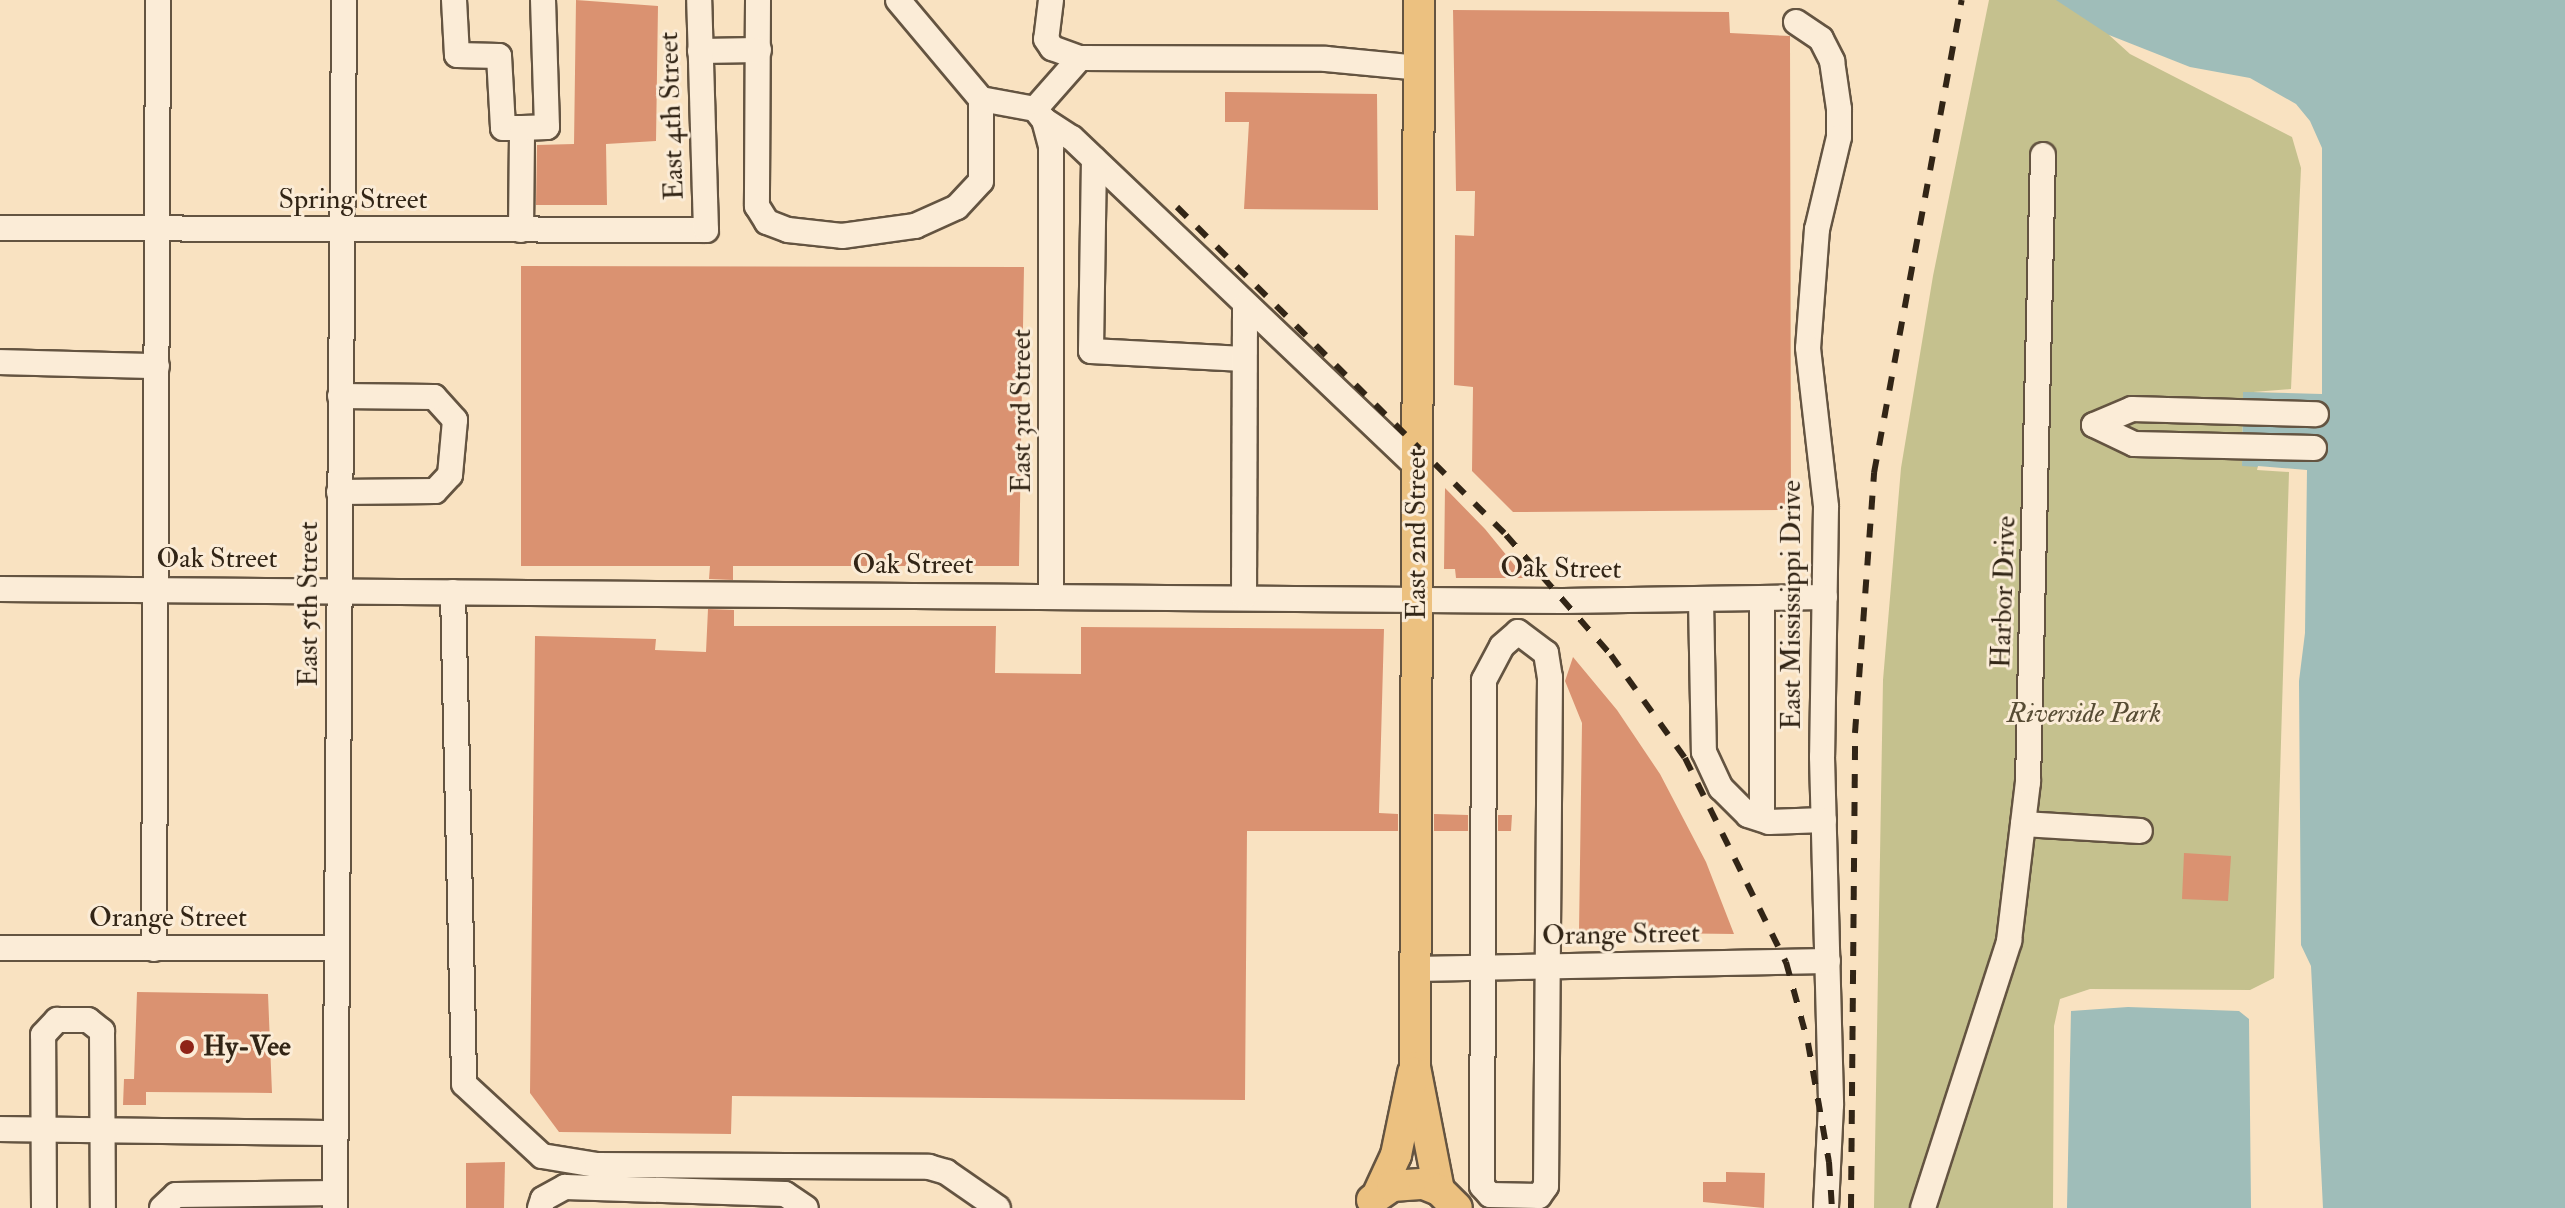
<!DOCTYPE html>
<html>
<head>
<meta charset="utf-8">
<style>
	body { margin:0 }
	#map { position:relative; width:2565px; height:1208px; overflow:hidden; background:#f9e2c1; font-family:"IM FELL Double Pica",serif }
	div>[style] { position:absolute }
	[style*='--x'] { left:calc(var(--x)*1px); top:calc(var(--y)*1px); width:calc(var(--w)*1px); rotate:calc(var(--a)*1deg) }
	.green>* { inset:0; background:#c5c18e }
	.water>* { inset:0; background:#9fbdb9 }
	.pier>* { inset:0; background:#f9e2c1 }
	.building>* { inset:0; background:#da9271 }
	.roads { filter:drop-shadow(2px 0 #645441) drop-shadow(-2px 0 #645441) drop-shadow(0 2px #645441) drop-shadow(0 -2px #645441) }
	.minor>* { height:24px; margin:-12px; padding:0 12px; transform-origin:12px; border-radius:12px; background:#fbecd7 }
	.major>* { height:30px; margin:-15px; padding:0 15px; transform-origin:15px; border-radius:15px; background:#ecc180 }
	.rail>* { height:6px; margin-top:-3px; transform-origin:0; background:repeating-linear-gradient(90deg,#322516 0 14px,transparent 0 28px) }
	.dots>* { width:22px; height:22px; translate:-50% -50%; box-sizing:border-box; border:4px solid #fbecd7; border-radius:50% }
	span { translate:-50% -50%; white-space:nowrap; text-align:center; line-height:1.15; -webkit-text-stroke:6px #fbecd7; paint-order:stroke }
	.street-label { font-size:28px; color:#322516 }
	.park-label { font-size:28px; color:#574c34; font-style:italic }
	.poi-label { font-size:28px; color:#322516; font-weight:700 }
	.left { translate:0 -50%; text-align:left }
</style>
</head>
<body>
<div id="map">
	<div class="green">
		<i style="clip-path:polygon(1989px 0,2396px 0,2295px 134px,2305px 167px,2295px 394px,2243px 393px,2242px 465px,2293px 468px,2278px 981px,2057px 1208px,1874px 1208px,1883px 680px,1901px 468px,1933px 276px)"></i>
	</div>
	<div class="water">
		<i style="clip-path:polygon(2056px 0,2565px 0,2565px 1208px,2057px 1208px,2063px 1001px,2251px 994px,2278px 980px,2293px 469px,2242px 466px,2243px 392px,2295px 393px,2305px 167px,2295px 134px,2132px 50px)"></i>
	</div>
	<div class="pier">
		<i style="clip-path:polygon(2109px 35px,2190px 67px,2250px 78px,2296px 104px,2310px 121px,2322px 148px,2322px 394px,2253px 392px,2291px 389px,2301px 168px,2292px 137px,2130px 54px)"></i>
		<i style="clip-path:polygon(2258px 466px,2307px 470px,2305px 633px,2299px 681px,2301px 945px,2311px 966px,2323px 1208px,2251px 1208px,2249px 1019px,2239px 1011px,2128px 1007px,2071px 1011px,2067px 1208px,2053px 1208px,2054px 1026px,2060px 999px,2090px 989px,2250px 990px,2274px 978px,2289px 472px,2257px 470px)"></i>
	</div>
	<div class="building">
		<i style="clip-path:polygon(576px 0,658px 6px,656px 141px,606px 144px,607px 205px,536px 205px,537px 145px,574px 144px)"></i>
		<i style="clip-path:polygon(1453px 10px,1729px 12px,1730px 33px,1790px 36px,1791px 510px,1513px 512px,1472px 471px,1473px 387px,1454px 385px,1455px 235px,1474px 236px,1475px 191px,1456px 191px)"></i>
		<i style="clip-path:polygon(1225px 92px,1377px 94px,1378px 210px,1244px 209px,1249px 122px,1225px 122px)"></i>
		<i style="clip-path:polygon(521px 266px,1024px 267px,1019px 566px,733px 566px,733px 580px,709px 579px,710px 566px,521px 566px)"></i>
		<i style="clip-path:polygon(1445px 488px,1485px 529px,1525px 578px,1456px 578px,1455px 569px,1444px 569px)"></i>
		<i style="clip-path:polygon(708px 609px,734px 610px,734px 626px,996px 626px,995px 673px,1081px 674px,1081px 627px,1384px 629px,1379px 813px,1398px 814px,1398px 831px,1247px 831px,1245px 1100px,732px 1096px,731px 1134px,559px 1132px,530px 1093px,535px 636px,656px 639px,655px 650px,706px 652px)"></i>
		<i style="clip-path:polygon(1573px 657px,1617px 710px,1660px 774px,1706px 862px,1734px 934px,1579px 932px,1582px 723px,1565px 681px)"></i>
		<i style="clip-path:polygon(1434px 814px,1468px 815px,1468px 831px,1434px 831px)"></i>
		<i style="clip-path:polygon(1498px 815px,1512px 815px,1511px 831px,1498px 831px)"></i>
		<i style="clip-path:polygon(2184px 853px,2231px 856px,2228px 901px,2182px 899px)"></i>
		<i style="clip-path:polygon(137px 992px,268px 994px,272px 1093px,146px 1092px,146px 1105px,123px 1105px,124px 1079px,134px 1079px)"></i>
		<i style="clip-path:polygon(505px 1162px,504px 1208px,466px 1208px,466px 1163px)"></i>
		<i style="clip-path:polygon(1726px 1172px,1765px 1173px,1764px 1208px,1703px 1202px,1703px 1182px,1726px 1182px)"></i>
	</div>
	<div class="roads">
		<div class="minor">
			<i style="--x:454;--y:0;--w:55;--a:86.9"></i>
			<i style="--x:457;--y:55;--w:42;--a:1.4"></i>
			<i style="--x:499;--y:56;--w:72;--a:86.8"></i>
			<i style="--x:503;--y:128;--w:19;--a:0"></i>
			<i style="--x:758;--y:0;--w:206;--a:90.3"></i>
			<i style="--x:757;--y:206;--w:19;--a:58"></i>
			<i style="--x:767;--y:222;--w:22;--a:21"></i>
			<i style="--x:788;--y:230;--w:54;--a:6.3"></i>
			<i style="--x:842;--y:236;--w:74;--a:-7.8"></i>
			<i style="--x:915;--y:226;--w:46;--a:-24.3"></i>
			<i style="--x:957;--y:207;--w:35;--a:-47"></i>
			<i style="--x:981;--y:181;--w:82;--a:-90"></i>
			<i style="--x:981;--y:99;--w:129;--a:-130"></i>
			<i style="--x:1051;--y:0;--w:39;--a:97"></i>
			<i style="--x:1046;--y:39;--w:11;--a:56"></i>
			<i style="--x:1052;--y:48;--w:30;--a:20"></i>
			<i style="--x:1080;--y:58;--w:246;--a:0.2"></i>
			<i style="--x:1326;--y:59;--w:93;--a:5.5"></i>
			<i style="--x:1796;--y:22;--w:30;--a:34"></i>
			<i style="--x:1821;--y:39;--w:25;--a:63"></i>
			<i style="--x:1832;--y:61;--w:49;--a:81.7"></i>
			<i style="--x:1839;--y:109;--w:28;--a:90"></i>
			<i style="--x:1839;--y:137;--w:95;--a:103.4"></i>
			<i style="--x:1817;--y:229;--w:119;--a:94.3"></i>
			<i style="--x:1808;--y:348;--w:160;--a:83.5"></i>
			<i style="--x:1826;--y:507;--w:250;--a:90.9"></i>
			<i style="--x:1822;--y:757;--w:348;--a:88.5"></i>
			<i style="--x:1831;--y:1105;--w:103;--a:92.8"></i>
			<i style="--x:700;--y:51;--w:59;--a:-1"></i>
			<i style="--x:981;--y:99;--w:55;--a:10.5"></i>
			<i style="--x:1035;--y:109;--w:14;--a:51"></i>
			<i style="--x:1044;--y:120;--w:28;--a:75"></i>
			<i style="--x:1051;--y:147;--w:450;--a:90"></i>
			<i style="--x:1035;--y:109;--w:68;--a:-48.6"></i>
			<i style="--x:1044;--y:120;--w:33;--a:33"></i>
			<i style="--x:1072;--y:138;--w:477;--a:43.6"></i>
			<i style="--x:1094;--y:159;--w:192;--a:90.9"></i>
			<i style="--x:1091;--y:351;--w:153;--a:3"></i>
			<i style="--x:0;--y:228;--w:706;--a:0.16"></i>
			<i style="--x:706;--y:230;--w:230;--a:-91.7"></i>
			<i style="--x:521;--y:230;--w:102;--a:-89.4"></i>
			<i style="--x:522;--y:128;--w:25;--a:-2"></i>
			<i style="--x:547;--y:127;--w:127;--a:-91.8"></i>
			<i style="--x:0;--y:362;--w:157;--a:1.5"></i>
			<i style="--x:2094;--y:425;--w:41;--a:-22.8"></i>
			<i style="--x:2132;--y:409;--w:184;--a:1.6"></i>
			<i style="--x:2094;--y:425;--w:44;--a:25.4"></i>
			<i style="--x:2134;--y:444;--w:180;--a:1.3"></i>
			<i style="--x:339;--y:492;--w:96;--a:-0.6"></i>
			<i style="--x:435;--y:491;--w:22;--a:-47"></i>
			<i style="--x:450;--y:475;--w:55;--a:-84.8"></i>
			<i style="--x:455;--y:420;--w:31;--a:-132"></i>
			<i style="--x:434;--y:397;--w:94;--a:-179.4"></i>
			<i style="--x:0;--y:589;--w:1563;--a:0.44"></i>
			<i style="--x:1563;--y:601;--w:262;--a:-0.9"></i>
			<i style="--x:453;--y:592;--w:492;--a:88.7"></i>
			<i style="--x:464;--y:1084;--w:106;--a:42.7"></i>
			<i style="--x:542;--y:1156;--w:56;--a:9.3"></i>
			<i style="--x:597;--y:1165;--w:332;--a:0.3"></i>
			<i style="--x:929;--y:1167;--w:18;--a:16"></i>
			<i style="--x:946;--y:1172;--w:63;--a:34.7"></i>
			<i style="--x:1244;--y:597;--w:292;--a:-89.8"></i>
			<i style="--x:1701;--y:600;--w:152;--a:88.9"></i>
			<i style="--x:1704;--y:752;--w:40;--a:65"></i>
			<i style="--x:1721;--y:788;--w:38;--a:45"></i>
			<i style="--x:1748;--y:815;--w:22;--a:18"></i>
			<i style="--x:1769;--y:822;--w:55;--a:-2.1"></i>
			<i style="--x:1518;--y:632;--w:35;--a:37"></i>
			<i style="--x:1546;--y:653;--w:24;--a:81"></i>
			<i style="--x:1550;--y:677;--w:509;--a:90.45"></i>
			<i style="--x:1546;--y:1186;--w:12;--a:125"></i>
			<i style="--x:1539;--y:1196;--w:49;--a:-178.8"></i>
			<i style="--x:1490;--y:1195;--w:12;--a:-132"></i>
			<i style="--x:1482;--y:1186;--w:506;--a:-89.77"></i>
			<i style="--x:1484;--y:680;--w:38;--a:-62"></i>
			<i style="--x:1502;--y:646;--w:21;--a:-41"></i>
			<i style="--x:1762;--y:819;--w:219;--a:-90"></i>
			<i style="--x:2023;--y:824;--w:117;--a:3.4"></i>
			<i style="--x:0;--y:948;--w:336;--a:0"></i>
			<i style="--x:154;--y:949;--w:949;--a:-89.76"></i>
			<i style="--x:1415;--y:969;--w:413;--a:-1.1"></i>
			<i style="--x:0;--y:1129;--w:335;--a:0.7"></i>
			<i style="--x:44;--y:1208;--w:173;--a:-90.3"></i>
			<i style="--x:43;--y:1035;--w:21;--a:-47"></i>
			<i style="--x:57;--y:1020;--w:31;--a:0"></i>
			<i style="--x:88;--y:1020;--w:18;--a:38"></i>
			<i style="--x:102;--y:1031;--w:177;--a:89.7"></i>
			<i style="--x:162;--y:1208;--w:19;--a:-43"></i>
			<i style="--x:176;--y:1195;--w:159;--a:-0.7"></i>
			<i style="--x:335;--y:1208;--w:1208;--a:-89.57"></i>
			<i style="--x:540;--y:1208;--w:9;--a:-72"></i>
			<i style="--x:543;--y:1199;--w:25;--a:-29"></i>
			<i style="--x:565;--y:1187;--w:220;--a:1.8"></i>
			<i style="--x:785;--y:1194;--w:25;--a:34"></i>
			<i style="--x:1923;--y:1208;--w:281;--a:-72.1"></i>
			<i style="--x:2009;--y:941;--w:160;--a:-83.2"></i>
			<i style="--x:2028;--y:782;--w:627;--a:-88.63"></i>
		</div>
		<div class="major">
			<i style="--x:1419;--y:0;--w:1067;--a:90.21"></i>
			<i style="--x:1415;--y:1067;--w:125;--a:79"></i>
			<i style="--x:1378;--y:1194;--w:43;--a:-65.2"></i>
			<i style="--x:1396;--y:1155;--w:84;--a:-78.3"></i>
			<i style="--x:1372;--y:1200;--w:24;--a:-35"></i>
			<i style="--x:1392;--y:1186;--w:32;--a:-4"></i>
			<i style="--x:1424;--y:1184;--w:16;--a:22"></i>
			<i style="--x:1439;--y:1190;--w:25;--a:45"></i>
		</div>
	</div>
	<div class="rail">
		<i style="--x:1177;--y:207;--w:465;--a:44.9"></i>
		<i style="--x:1506;--y:535;--w:159;--a:48.8"></i>
		<i style="--x:1611;--y:655;--w:127;--a:54.3"></i>
		<i style="--x:1685;--y:758;--w:228;--a:63.7"></i>
		<i style="--x:1786;--y:962;--w:84;--a:74.8"></i>
		<i style="--x:1808;--y:1043;--w:121;--a:80"></i>
		<i style="--x:1829;--y:1162;--w:46;--a:86.3"></i>
		<i style="--x:1851;--y:1208;--w:475;--a:-89.5"></i>
		<i style="--x:1855;--y:733;--w:261;--a:-85.8"></i>
		<i style="--x:1874;--y:473;--w:481;--a:-79.5"></i>
	</div>
	<div class="dots">
		<i style="left:187px;top:1047px;background:#8f2418"></i>
	</div>
	<div class="street-label">
		<span style="left:672px;top:116px;rotate:-92deg">East 4th Street</span>
		<span style="left:353px;top:200px">Spring Street</span>
		<span style="left:1022px;top:411px;rotate:-90deg">East 3rd Street</span>
		<span style="left:1417px;top:534px;rotate:-90deg">East 2nd Street</span>
		<span style="left:217px;top:559px">Oak Street</span>
		<span style="left:913px;top:565px">Oak Street</span>
		<span style="left:1561px;top:569px;rotate:1deg">Oak Street</span>
		<span style="left:2004px;top:592px;rotate:-88deg">Harbor Drive</span>
		<span style="left:309px;top:604px;rotate:-90deg">East 5th Street</span>
		<span style="left:1792px;top:605px;rotate:-90deg">East Mississippi Drive</span>
		<span style="left:168px;top:918px">Orange Street</span>
		<span style="left:1621px;top:935px;rotate:-1deg">Orange Street</span>
	</div>
	<div class="park-label">
		<span style="left:2084px;top:714px">Riverside Park</span>
	</div>
	<div class="poi-label">
		<span class="left" style="left:203px;top:1047px">Hy-Vee</span>
	</div>
</div>
</body>
</html>
